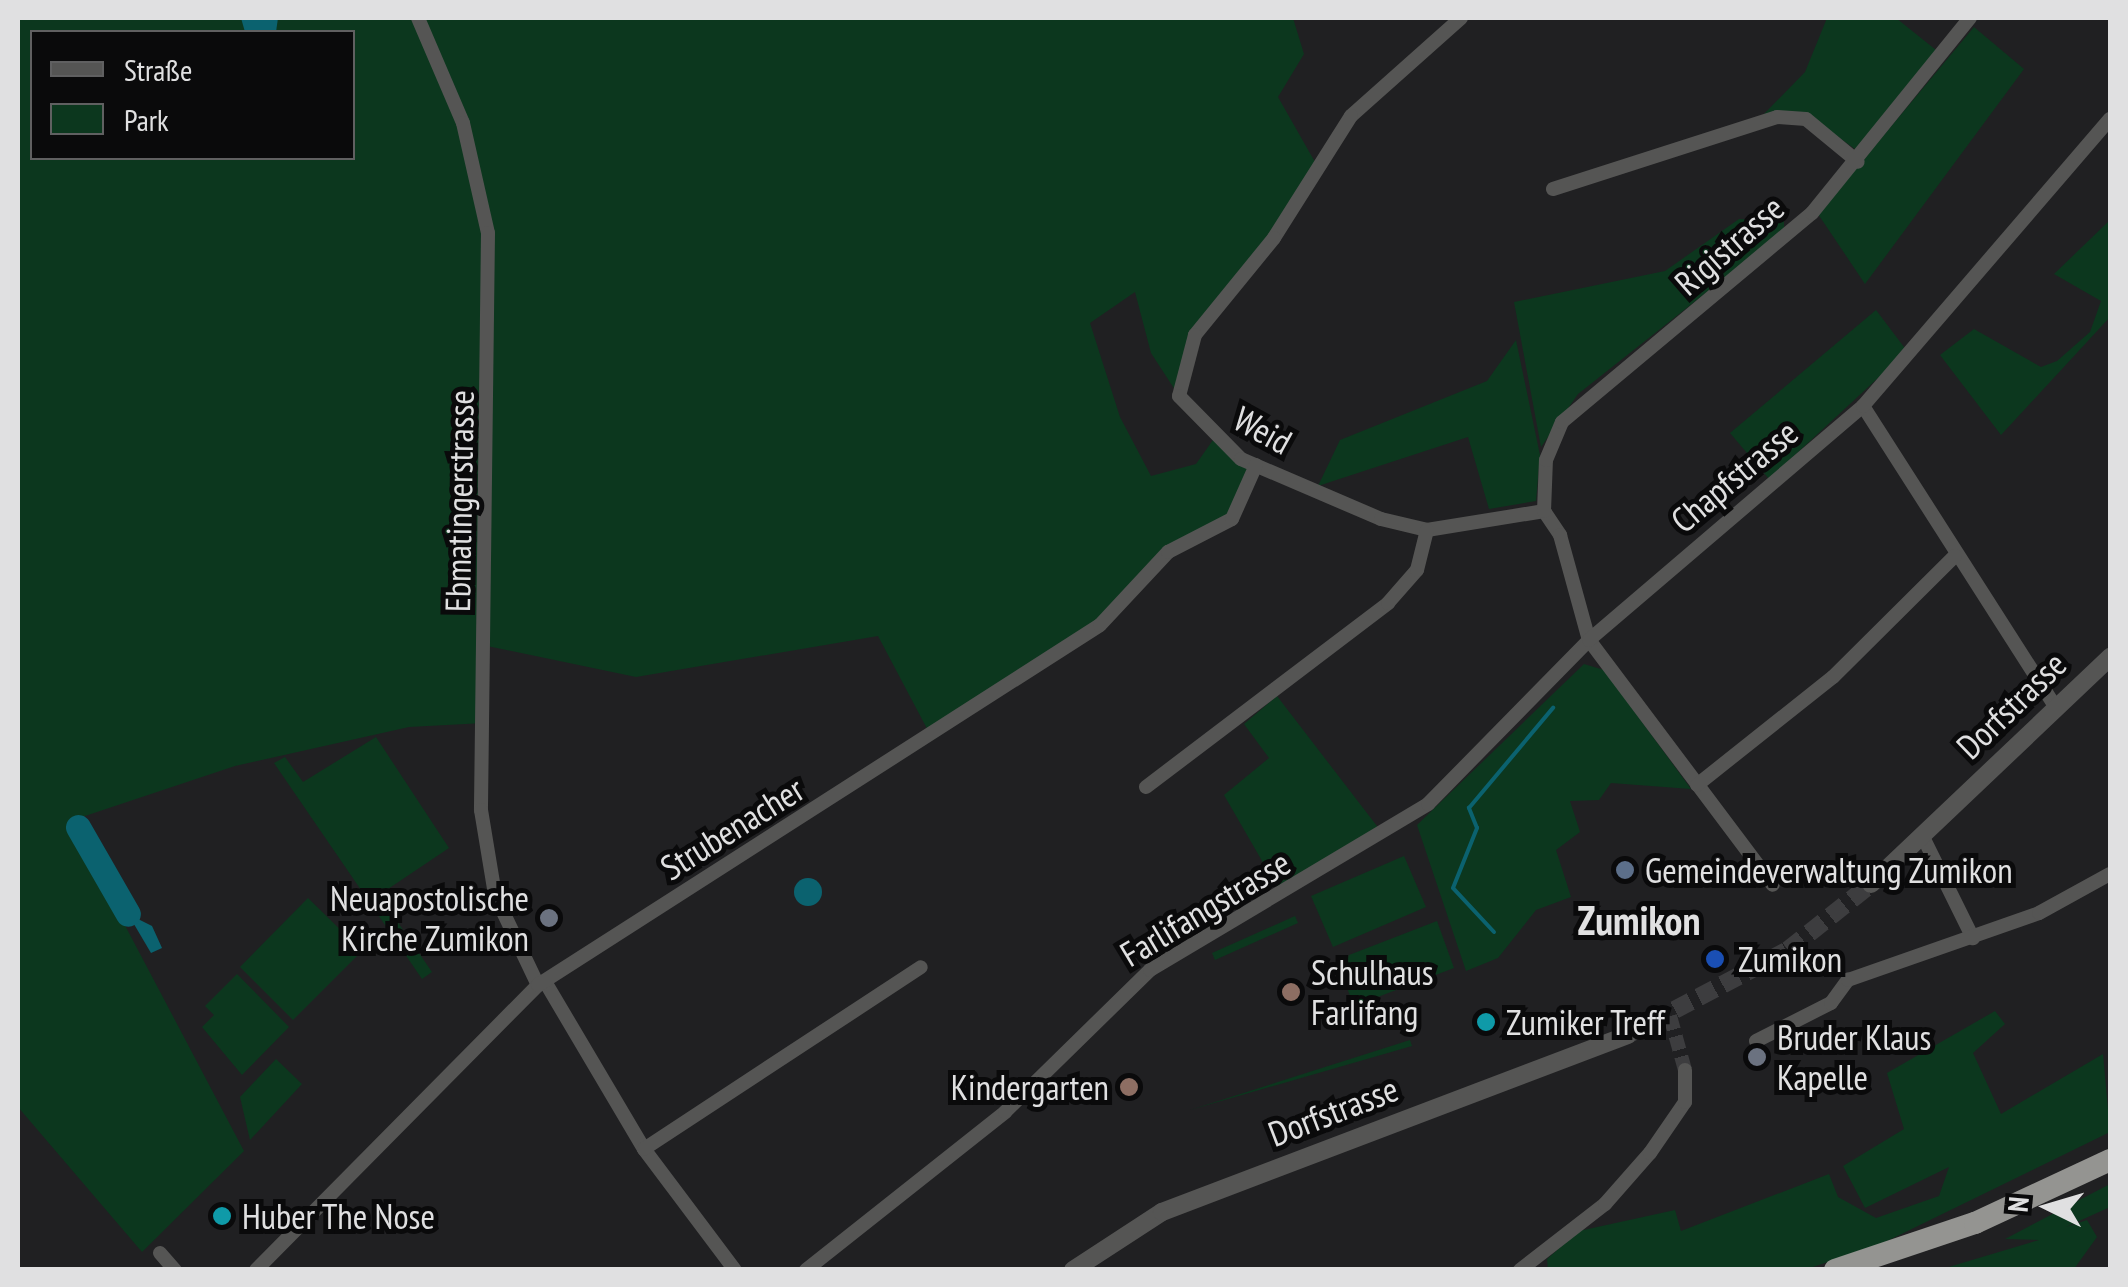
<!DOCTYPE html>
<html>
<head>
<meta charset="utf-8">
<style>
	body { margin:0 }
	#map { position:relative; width:2128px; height:1287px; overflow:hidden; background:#202022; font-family:"PT Sans Narrow",sans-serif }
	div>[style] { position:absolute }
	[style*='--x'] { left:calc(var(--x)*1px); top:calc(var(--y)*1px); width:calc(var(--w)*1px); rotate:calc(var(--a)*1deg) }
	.green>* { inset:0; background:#0c371e }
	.water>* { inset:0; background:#0b626f }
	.round { border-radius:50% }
	.stream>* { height:4px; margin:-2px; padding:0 2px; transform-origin:2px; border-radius:2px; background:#0b626f }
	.river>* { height:25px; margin:-12.5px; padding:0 12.5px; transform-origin:12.5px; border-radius:12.5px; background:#0b626f }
	.minor-tunnel>* { height:14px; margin-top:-7px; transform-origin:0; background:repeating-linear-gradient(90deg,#3d3d3f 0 14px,transparent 0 21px) }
	.tertiary-tunnel>* { height:18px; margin-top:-9px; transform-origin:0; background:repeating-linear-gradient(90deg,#3d3d3f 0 18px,transparent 0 27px) }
	.minor>* { height:14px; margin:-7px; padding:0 7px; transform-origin:7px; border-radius:7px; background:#555554 }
	.tertiary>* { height:18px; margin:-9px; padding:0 9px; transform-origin:9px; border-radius:9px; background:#555554 }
	.trunk>* { height:22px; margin:-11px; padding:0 11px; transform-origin:11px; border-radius:11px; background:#949491 }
	.dots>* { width:28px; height:28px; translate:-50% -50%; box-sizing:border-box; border:5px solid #0a0a0b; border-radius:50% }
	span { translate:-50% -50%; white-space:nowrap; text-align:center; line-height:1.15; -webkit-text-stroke:10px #0a0a0b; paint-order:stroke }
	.street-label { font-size:35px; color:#e0e0e1 }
	.poi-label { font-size:35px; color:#e0e0e1 }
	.left { translate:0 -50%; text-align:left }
	.right { translate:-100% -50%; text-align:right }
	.quarter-label { font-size:40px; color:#e0e0e1; font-weight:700 }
	.frame { position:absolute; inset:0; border:20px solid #e0e0e1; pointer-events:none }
	.legend { position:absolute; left:30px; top:30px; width:325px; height:130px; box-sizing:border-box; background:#0a0a0b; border:2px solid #606061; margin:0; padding:12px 18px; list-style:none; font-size:30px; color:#e0e0e1 }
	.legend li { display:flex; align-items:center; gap:20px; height:50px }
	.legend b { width:50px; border:2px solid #606061 }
	.north { position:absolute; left:1998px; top:1157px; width:100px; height:100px; -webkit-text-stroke:8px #0a0a0b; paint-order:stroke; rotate:275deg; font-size:28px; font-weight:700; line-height:40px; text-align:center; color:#e0e0e1 }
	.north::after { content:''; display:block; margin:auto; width:35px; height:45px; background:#e0e0e1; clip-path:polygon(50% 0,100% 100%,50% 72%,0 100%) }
</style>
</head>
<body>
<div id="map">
	<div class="green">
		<i style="clip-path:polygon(evenodd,18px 18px,1293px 18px,1304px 54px,1278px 97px,1319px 169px,1195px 335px,1179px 396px,1151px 353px,1135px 292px,1090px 323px,1120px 417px,1151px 476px,1196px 464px,1213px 440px,1256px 465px,1232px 519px,1168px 552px,1100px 625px,933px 740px,878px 636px,636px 677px,487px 646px,484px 723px,409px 727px,235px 766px,70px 821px,244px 1151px,142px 1252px,18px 1107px,18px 18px,32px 32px,352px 32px,352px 158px,32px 158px,32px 32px)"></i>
		<i style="clip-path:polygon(1827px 18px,1896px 18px,1941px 54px,1855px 149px,1805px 113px,1763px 115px,1805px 72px)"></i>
		<i style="clip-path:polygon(1974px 27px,2024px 69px,1865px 284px,1818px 214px)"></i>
		<i style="clip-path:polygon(1739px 219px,1784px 221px,1784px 231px,1578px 394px,1541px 447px,1514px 302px,1665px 271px)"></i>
		<i style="clip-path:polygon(2110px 220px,2110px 317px,2001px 435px,1940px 355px,1974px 329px,2041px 367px,2057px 361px,2090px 332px,2101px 301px,2054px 274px)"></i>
		<i style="clip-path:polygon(1876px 310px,1907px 351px,1769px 479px,1730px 433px)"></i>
		<i style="clip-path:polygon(1516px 340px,1540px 455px,1536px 501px,1489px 509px,1468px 437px,1318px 486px,1340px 440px,1487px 381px)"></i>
		<i style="clip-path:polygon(1584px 664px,1604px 670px,1691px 789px,1611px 783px,1599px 800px,1570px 801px,1580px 832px,1556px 850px,1571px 897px,1536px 910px,1498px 958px,1466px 971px,1417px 825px)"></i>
		<i style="clip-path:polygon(1277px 696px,1380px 830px,1277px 887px,1224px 795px,1269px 758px,1244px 724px)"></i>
		<i style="clip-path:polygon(376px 737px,449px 848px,379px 895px,432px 972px,422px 979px,274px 763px,285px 757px,303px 782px)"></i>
		<i style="clip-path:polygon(1404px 856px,1426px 907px,1333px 947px,1311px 896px)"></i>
		<i style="clip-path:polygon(308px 898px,362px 951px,293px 1020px,240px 967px)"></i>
		<i style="clip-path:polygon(1295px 916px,1298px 923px,1215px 960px,1212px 953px)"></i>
		<i style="clip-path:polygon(1437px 921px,1454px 968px,1354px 1006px,1342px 975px,1349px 955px)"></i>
		<i style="clip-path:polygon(237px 974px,289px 1027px,242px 1075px,202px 1027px,214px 1015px,205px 1006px)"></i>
		<i style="clip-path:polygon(1995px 1011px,2005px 1024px,1973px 1053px,2001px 1114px,2103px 1054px,2110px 1132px,1881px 1244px,1804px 1270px,1548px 1270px,1547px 1259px,1579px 1231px,1675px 1210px,1681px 1231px,1829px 1174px,1838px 1197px,1876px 1218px,1939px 1196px,1949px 1167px,1865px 1208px,1843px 1166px,1904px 1129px,1887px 1073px)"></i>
		<i style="clip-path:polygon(1410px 1040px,1412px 1046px,1190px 1110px)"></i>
		<i style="clip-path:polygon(276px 1059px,302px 1084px,250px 1140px,240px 1097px)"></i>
		<i style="clip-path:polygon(2110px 1184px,2110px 1207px,2066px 1227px,2087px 1220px,2097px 1237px,2074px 1269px,1942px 1269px,2039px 1240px,2005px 1239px)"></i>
	</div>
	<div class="water">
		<i style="clip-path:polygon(241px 18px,278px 18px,276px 32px,245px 32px)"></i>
		<i class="round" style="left:794px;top:878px;width:28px;height:28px"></i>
		<i style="clip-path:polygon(128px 914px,152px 926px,162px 948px,151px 953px)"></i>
	</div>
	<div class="stream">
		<i style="--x:1494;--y:932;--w:60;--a:-133"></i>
		<i style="--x:1453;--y:888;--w:65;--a:-68.2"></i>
		<i style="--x:1477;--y:828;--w:22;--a:-112"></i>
		<i style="--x:1469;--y:808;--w:131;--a:-50"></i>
	</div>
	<div class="river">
		<i style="--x:78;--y:827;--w:100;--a:60.1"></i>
	</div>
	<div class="minor-tunnel">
		<i style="--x:1670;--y:1016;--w:56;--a:74.5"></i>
	</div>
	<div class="tertiary-tunnel">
		<i style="--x:1627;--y:1035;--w:182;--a:-27.8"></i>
		<i style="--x:1788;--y:950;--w:106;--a:-38.5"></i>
	</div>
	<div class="minor">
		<i style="--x:418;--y:18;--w:114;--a:66.8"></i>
		<i style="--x:463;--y:123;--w:113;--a:77.2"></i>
		<i style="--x:488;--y:233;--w:577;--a:90.7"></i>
		<i style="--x:481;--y:810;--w:86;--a:80.6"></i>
		<i style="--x:495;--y:895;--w:100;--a:64.5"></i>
		<i style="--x:1461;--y:18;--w:147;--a:138.3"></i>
		<i style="--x:1351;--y:116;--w:144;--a:122.3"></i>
		<i style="--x:1274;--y:238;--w:125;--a:129.2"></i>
		<i style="--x:1195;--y:335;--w:63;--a:104.7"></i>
		<i style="--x:1179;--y:396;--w:88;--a:45.5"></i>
		<i style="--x:1241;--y:459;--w:152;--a:23.2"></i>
		<i style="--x:1381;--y:519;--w:47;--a:13.4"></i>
		<i style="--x:1427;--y:530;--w:119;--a:-9.2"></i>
		<i style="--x:1544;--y:511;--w:29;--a:56"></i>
		<i style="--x:1560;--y:535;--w:109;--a:74.6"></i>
		<i style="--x:1589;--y:640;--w:306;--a:53.1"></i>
		<i style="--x:1553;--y:189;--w:235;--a:-17.8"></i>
		<i style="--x:1777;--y:117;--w:29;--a:4"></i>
		<i style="--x:1806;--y:119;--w:67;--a:39.6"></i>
		<i style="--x:1863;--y:406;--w:355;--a:57.4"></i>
		<i style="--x:1544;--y:511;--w:51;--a:-87.8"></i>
		<i style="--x:1546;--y:460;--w:41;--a:-67.2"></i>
		<i style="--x:1562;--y:422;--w:326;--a:-39.9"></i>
		<i style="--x:1812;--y:213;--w:251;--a:-51"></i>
		<i style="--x:1697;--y:785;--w:174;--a:-38.5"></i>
		<i style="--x:1833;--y:677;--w:172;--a:-44.8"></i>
		<i style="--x:1146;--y:787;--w:304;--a:-37.2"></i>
		<i style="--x:1388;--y:603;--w:44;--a:-48.7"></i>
		<i style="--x:1417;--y:570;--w:41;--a:-76"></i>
		<i style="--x:1923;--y:837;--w:113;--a:63.7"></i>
		<i style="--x:547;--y:985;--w:191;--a:59.4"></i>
		<i style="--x:644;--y:1149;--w:151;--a:53.1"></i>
		<i style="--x:1756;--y:1041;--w:84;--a:-26.9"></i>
		<i style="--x:1831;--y:1003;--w:29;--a:-54"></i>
		<i style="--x:1848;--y:980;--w:202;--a:-19.3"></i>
		<i style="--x:2039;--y:913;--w:81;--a:-28.8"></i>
		<i style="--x:644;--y:1149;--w:331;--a:-33.3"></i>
		<i style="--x:160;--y:1253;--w:23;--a:49"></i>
		<i style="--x:256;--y:1270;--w:401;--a:-45.3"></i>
		<i style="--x:538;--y:985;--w:667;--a:-32.64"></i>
		<i style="--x:1100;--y:625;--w:100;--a:-47"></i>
		<i style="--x:1168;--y:552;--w:72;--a:-27.3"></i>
		<i style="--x:1232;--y:519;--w:59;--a:-66"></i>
		<i style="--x:806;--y:1270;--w:254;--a:-38.4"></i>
		<i style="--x:1005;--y:1112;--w:203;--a:-44.4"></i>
		<i style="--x:1150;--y:970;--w:324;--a:-30.8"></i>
		<i style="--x:1428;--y:804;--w:230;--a:-45.5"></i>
		<i style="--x:1589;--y:640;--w:360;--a:-40.5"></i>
		<i style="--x:1863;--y:406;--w:379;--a:-49.3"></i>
		<i style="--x:1520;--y:1270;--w:108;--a:-37.8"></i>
		<i style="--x:1605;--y:1204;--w:68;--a:-48.6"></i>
		<i style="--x:1650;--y:1153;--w:62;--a:-55.5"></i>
		<i style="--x:1685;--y:1102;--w:32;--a:-90"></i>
	</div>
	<div class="tertiary">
		<i style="--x:1871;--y:884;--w:330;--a:-43.5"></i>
		<i style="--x:1073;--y:1270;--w:106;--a:-33.1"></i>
		<i style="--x:1162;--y:1212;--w:498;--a:-20.8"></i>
	</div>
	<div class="trunk">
		<i style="--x:1835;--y:1270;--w:148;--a:-18.6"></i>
		<i style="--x:1975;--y:1223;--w:149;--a:-25"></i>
	</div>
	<div class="dots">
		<i style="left:1625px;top:870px;background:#5c6f8a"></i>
		<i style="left:549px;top:918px;background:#6b7280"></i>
		<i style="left:1715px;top:959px;background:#1a4fb4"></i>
		<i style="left:1291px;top:992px;background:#8d6e63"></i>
		<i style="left:1486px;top:1022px;background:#0f9aa8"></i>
		<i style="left:1757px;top:1057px;background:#6b7280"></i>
		<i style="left:1129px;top:1087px;background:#8d6e63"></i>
		<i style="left:222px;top:1216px;background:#0f9aa8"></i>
	</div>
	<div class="street-label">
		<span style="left:1729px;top:245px;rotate:-41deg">Rigistrasse</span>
		<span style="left:1263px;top:430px;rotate:29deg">Weid</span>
		<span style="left:1734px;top:476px;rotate:-40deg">Chapfstrasse</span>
		<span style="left:459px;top:501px;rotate:-89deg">Ebmatingerstrasse</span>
		<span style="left:2011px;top:705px;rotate:-44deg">Dorfstrasse</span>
		<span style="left:732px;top:828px;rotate:-32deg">Strubenacher</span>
		<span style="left:1205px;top:908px;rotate:-31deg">Farlifangstrasse</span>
		<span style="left:1333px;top:1111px;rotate:-21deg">Dorfstrasse</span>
	</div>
	<div class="poi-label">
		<span class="left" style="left:1645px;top:870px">Gemeindeverwaltung Zumikon</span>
		<span class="right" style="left:529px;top:918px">Neuapostolische<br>Kirche Zumikon</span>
		<span class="left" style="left:1738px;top:959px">Zumikon</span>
		<span class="left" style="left:1311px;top:992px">Schulhaus<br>Farlifang</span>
		<span class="left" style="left:1506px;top:1022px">Zumiker Treff</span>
		<span class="left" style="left:1777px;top:1057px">Bruder Klaus<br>Kapelle</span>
		<span class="right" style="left:1109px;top:1087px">Kindergarten</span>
		<span class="left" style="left:242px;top:1216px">Huber The Nose</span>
	</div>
	<div class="quarter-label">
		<span style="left:1639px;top:920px">Zumikon</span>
	</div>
	<div class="frame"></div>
	<ul class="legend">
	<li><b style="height:12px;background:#555554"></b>Straße</li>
	<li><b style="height:28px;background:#0c371e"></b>Park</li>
	</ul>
	<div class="north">N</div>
</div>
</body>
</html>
